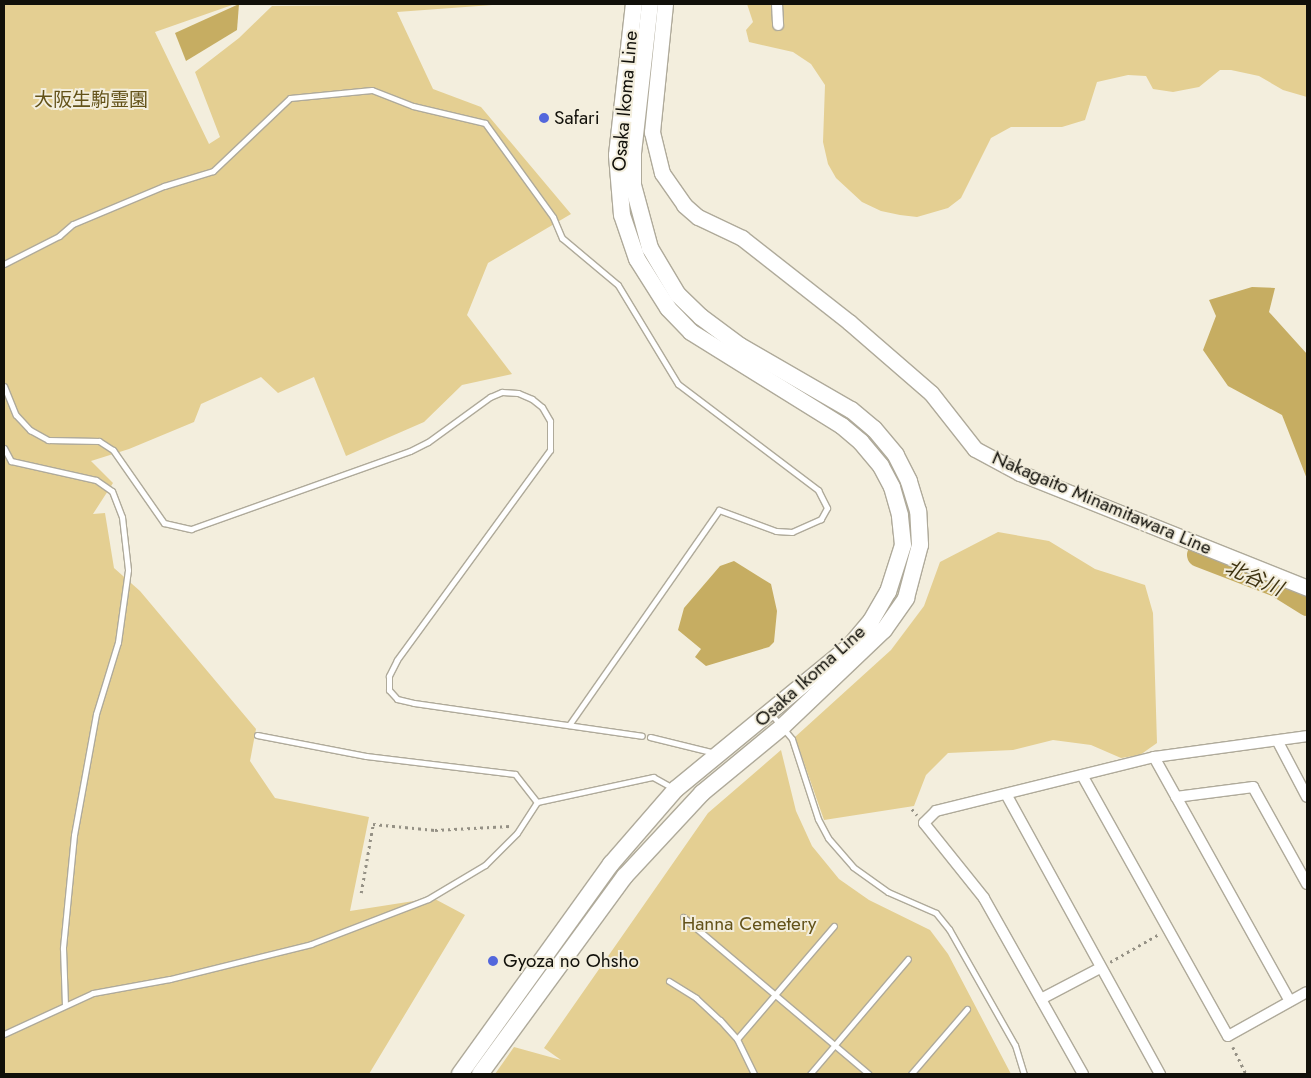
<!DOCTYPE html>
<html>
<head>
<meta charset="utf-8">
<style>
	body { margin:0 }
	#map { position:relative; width:1311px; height:1078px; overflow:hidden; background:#f3eedd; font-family:Jost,"Noto Sans JP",sans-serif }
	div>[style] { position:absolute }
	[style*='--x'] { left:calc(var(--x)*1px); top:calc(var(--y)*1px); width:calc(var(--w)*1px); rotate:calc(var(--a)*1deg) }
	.green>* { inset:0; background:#e4cf92 }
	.water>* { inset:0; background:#c6ad62 }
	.river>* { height:24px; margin:-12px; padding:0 12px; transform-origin:12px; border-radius:12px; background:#c6ad62 }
	.path>* { height:2.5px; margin-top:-1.25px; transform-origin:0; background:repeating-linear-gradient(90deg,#959185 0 2.5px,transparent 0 6.5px) }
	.roads { filter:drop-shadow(1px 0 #afaa9a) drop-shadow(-1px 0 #afaa9a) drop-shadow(0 1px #afaa9a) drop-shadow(0 -1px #afaa9a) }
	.service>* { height:5px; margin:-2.5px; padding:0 2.5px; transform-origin:2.5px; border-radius:2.5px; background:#fff }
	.minor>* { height:10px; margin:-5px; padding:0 5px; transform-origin:5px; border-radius:5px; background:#fff }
	.secondary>* { height:15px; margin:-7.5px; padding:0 7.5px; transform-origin:7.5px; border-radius:7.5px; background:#fff }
	.primary>* { height:16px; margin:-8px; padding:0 8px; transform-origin:8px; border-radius:8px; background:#fff }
	.dots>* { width:14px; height:14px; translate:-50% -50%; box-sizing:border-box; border:2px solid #f3eedd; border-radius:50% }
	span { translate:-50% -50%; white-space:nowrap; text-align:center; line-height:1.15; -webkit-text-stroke:4px #f3eedd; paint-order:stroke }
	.park-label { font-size:19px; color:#635219 }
	.street-label { font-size:19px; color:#11100a }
	.poi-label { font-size:19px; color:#11100a }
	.left { translate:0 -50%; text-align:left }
	.water-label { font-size:20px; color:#3e3311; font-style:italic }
	.frame { position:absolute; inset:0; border:5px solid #11100a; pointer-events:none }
</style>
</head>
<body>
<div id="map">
	<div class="green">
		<i style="clip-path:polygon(4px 4px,235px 4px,155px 32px,209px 144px,220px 137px,195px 72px,239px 38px,272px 6px,506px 4px,397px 12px,433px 89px,481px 107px,571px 214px,488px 263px,467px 315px,512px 374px,462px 385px,424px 422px,346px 456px,314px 377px,278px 393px,261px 377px,201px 404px,194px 422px,129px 449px,91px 461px,113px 483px,93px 514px,105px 513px,114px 568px,140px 591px,256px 729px,250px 761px,275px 798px,369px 817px,350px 911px,433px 898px,465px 915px,369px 1074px,4px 1074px)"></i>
		<i style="clip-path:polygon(747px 4px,1307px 4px,1307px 97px,1283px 90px,1259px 76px,1231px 70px,1220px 70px,1199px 87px,1173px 92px,1153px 89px,1146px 76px,1128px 75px,1097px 82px,1085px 120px,1062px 127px,1011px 127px,991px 138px,961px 198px,948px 208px,917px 217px,900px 215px,881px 211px,862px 202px,836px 178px,828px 164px,823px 142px,825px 85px,811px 64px,793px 52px,749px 42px,746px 30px,753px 22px)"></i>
		<i style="clip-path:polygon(998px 532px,1049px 541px,1095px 569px,1145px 585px,1153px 613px,1157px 743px,1140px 755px,1121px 758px,1091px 745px,1053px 740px,1013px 750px,948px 753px,926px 775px,914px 806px,824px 820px,795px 737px,891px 650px,924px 606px,940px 562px)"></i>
		<i style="clip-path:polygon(781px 750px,796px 811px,812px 846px,839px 879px,869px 900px,930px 930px,948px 954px,1011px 1074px,495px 1074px,514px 1047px,561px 1060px,544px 1048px,708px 813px)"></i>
	</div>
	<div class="water">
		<i style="clip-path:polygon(239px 4px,237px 30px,186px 61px,175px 33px)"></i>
		<i style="clip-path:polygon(1252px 287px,1275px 288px,1269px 312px,1307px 354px,1307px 479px,1282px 415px,1228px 386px,1203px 350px,1216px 316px,1209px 300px)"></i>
		<i style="clip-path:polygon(734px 561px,771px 584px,777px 611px,774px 642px,769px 647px,706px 666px,695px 657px,701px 649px,678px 630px,684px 608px,720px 566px)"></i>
	</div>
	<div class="river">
		<i style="--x:1199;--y:555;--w:84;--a:21"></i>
		<i style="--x:1277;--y:585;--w:36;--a:32"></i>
	</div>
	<div class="path">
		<i style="--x:912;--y:809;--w:8;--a:50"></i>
		<i style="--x:361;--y:893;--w:70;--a:-80.1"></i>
		<i style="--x:373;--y:824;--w:62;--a:5.5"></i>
		<i style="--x:435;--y:830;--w:76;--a:-3"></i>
		<i style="--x:1110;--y:962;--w:56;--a:-29.7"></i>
		<i style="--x:1233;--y:1047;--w:30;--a:64"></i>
	</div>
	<div class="roads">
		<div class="service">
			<i style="--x:4;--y:264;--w:62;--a:-27"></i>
			<i style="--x:59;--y:236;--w:18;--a:-41"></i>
			<i style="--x:73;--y:224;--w:99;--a:-22.7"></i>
			<i style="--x:164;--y:186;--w:51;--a:-17"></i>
			<i style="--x:213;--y:171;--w:106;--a:-43.5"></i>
			<i style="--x:290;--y:98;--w:82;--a:-5.6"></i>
			<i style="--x:372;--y:90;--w:44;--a:21.3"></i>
			<i style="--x:413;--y:106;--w:74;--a:13.3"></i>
			<i style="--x:485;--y:123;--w:116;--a:54.1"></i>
			<i style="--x:553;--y:217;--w:23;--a:67"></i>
			<i style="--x:562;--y:238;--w:73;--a:40"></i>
			<i style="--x:618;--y:285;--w:116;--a:58.8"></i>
			<i style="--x:678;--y:384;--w:176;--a:37.1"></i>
			<i style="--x:818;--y:490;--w:20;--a:63"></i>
			<i style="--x:827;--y:508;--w:13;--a:119"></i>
			<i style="--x:821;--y:519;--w:32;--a:156"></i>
			<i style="--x:792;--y:532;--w:16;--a:-176"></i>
			<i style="--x:776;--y:531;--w:61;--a:-159.8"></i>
			<i style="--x:719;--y:510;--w:262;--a:124.9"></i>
			<i style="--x:4;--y:386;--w:31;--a:68"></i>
			<i style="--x:16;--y:415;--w:21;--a:47"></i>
			<i style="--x:30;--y:430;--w:21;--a:29"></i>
			<i style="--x:48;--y:440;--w:51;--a:1.1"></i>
			<i style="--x:99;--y:441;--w:17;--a:33"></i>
			<i style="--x:113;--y:450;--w:89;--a:55.1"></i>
			<i style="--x:164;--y:523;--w:28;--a:13"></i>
			<i style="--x:191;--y:529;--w:232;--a:-19.6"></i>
			<i style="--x:410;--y:451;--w:20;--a:-27"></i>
			<i style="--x:428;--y:442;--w:77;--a:-36"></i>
			<i style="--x:490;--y:397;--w:13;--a:-23"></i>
			<i style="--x:502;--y:392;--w:16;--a:4"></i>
			<i style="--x:518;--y:393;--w:15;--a:23"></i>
			<i style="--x:532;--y:399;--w:13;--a:39"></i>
			<i style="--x:542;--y:407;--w:16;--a:60"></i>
			<i style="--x:550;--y:421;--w:29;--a:90"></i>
			<i style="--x:550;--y:450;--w:260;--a:126.1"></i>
			<i style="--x:397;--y:660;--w:18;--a:117"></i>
			<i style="--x:389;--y:676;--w:14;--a:90"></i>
			<i style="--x:389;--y:690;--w:12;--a:48"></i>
			<i style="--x:397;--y:699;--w:17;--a:13"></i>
			<i style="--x:414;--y:703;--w:230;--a:8.2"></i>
			<i style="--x:4;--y:448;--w:15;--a:62"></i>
			<i style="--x:11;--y:461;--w:87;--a:12.6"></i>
			<i style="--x:96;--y:480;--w:19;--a:35"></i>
			<i style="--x:112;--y:491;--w:28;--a:69"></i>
			<i style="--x:122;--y:517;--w:53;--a:83.5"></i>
			<i style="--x:128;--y:570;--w:73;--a:97.9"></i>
			<i style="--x:118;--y:642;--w:75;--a:107"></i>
			<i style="--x:96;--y:714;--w:123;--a:100.3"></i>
			<i style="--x:74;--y:835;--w:114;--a:95.6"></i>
			<i style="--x:63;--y:948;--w:57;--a:88"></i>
			<i style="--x:772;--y:715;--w:31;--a:50"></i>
			<i style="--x:792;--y:739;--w:84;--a:72"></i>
			<i style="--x:818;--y:819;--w:21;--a:62"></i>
			<i style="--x:828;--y:838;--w:38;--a:49"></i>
			<i style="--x:853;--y:867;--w:43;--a:35.5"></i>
			<i style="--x:888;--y:892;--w:52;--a:23.6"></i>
			<i style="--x:936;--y:913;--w:21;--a:51"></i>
			<i style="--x:949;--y:929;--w:133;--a:60.4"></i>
			<i style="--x:1015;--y:1045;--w:30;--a:73"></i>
			<i style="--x:257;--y:735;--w:111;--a:10.9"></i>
			<i style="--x:366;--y:756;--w:150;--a:6.9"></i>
			<i style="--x:515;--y:774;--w:36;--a:52"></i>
			<i style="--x:650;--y:737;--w:67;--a:13.8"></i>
			<i style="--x:683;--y:917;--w:243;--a:40.2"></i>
			<i style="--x:669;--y:981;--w:32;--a:32"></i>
			<i style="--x:696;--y:998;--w:33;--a:43"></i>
			<i style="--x:720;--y:1020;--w:25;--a:48"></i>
			<i style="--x:737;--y:1039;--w:39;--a:64"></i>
			<i style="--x:4;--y:1034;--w:98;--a:-24.7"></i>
			<i style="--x:93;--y:993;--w:78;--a:-10.3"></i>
			<i style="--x:170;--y:979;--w:145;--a:-13.9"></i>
			<i style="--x:311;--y:944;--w:125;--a:-21"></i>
			<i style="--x:428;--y:899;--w:66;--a:-30.8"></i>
			<i style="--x:485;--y:865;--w:45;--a:-45"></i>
			<i style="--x:517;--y:833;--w:37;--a:-57"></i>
			<i style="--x:537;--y:802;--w:119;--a:-12.2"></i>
			<i style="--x:653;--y:777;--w:23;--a:29"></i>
			<i style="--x:737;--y:1039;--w:149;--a:-49.4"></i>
			<i style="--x:810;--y:1074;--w:151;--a:-49.6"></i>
			<i style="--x:911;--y:1074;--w:86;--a:-49.3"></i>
		</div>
		<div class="minor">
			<i style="--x:777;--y:4;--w:21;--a:87"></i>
			<i style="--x:1278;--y:742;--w:62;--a:62.2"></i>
			<i style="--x:1154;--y:757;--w:279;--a:60.9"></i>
			<i style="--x:1082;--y:775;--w:299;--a:60.8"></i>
			<i style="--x:1228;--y:1036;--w:90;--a:-29.1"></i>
			<i style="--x:1006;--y:794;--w:320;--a:61.2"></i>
			<i style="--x:1176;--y:797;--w:78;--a:-7.4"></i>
			<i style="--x:1253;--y:787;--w:111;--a:60.9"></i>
			<i style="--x:1041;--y:999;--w:67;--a:-27.7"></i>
			<i style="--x:1083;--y:1074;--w:202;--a:-119.4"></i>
			<i style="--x:984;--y:898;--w:96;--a:-128.7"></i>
			<i style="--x:924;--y:823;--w:17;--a:-45"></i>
			<i style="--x:936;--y:811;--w:225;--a:-13.9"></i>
			<i style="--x:1154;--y:757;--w:154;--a:-7.8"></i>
		</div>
		<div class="secondary">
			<i style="--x:665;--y:4;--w:129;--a:95.8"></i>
			<i style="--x:652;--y:132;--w:42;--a:76.3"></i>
			<i style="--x:662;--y:173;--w:39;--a:55"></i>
			<i style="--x:684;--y:205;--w:18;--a:41"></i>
			<i style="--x:698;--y:217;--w:49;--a:25.5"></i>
			<i style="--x:742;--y:238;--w:136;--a:38.1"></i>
			<i style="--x:849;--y:322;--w:108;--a:40.9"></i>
			<i style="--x:931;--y:393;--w:71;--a:51.8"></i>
			<i style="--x:975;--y:449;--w:51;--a:28.1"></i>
			<i style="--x:1020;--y:473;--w:309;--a:21.8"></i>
		</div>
		<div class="primary">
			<i style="--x:460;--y:1074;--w:259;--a:-54.3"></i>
			<i style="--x:611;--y:864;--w:99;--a:-49.1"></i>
			<i style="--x:676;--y:789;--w:225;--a:-39.4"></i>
			<i style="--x:850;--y:646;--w:33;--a:-50"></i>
			<i style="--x:871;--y:621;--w:34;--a:-60"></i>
			<i style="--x:888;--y:592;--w:49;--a:-72.3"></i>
			<i style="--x:903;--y:545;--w:30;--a:-96"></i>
			<i style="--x:900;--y:515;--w:29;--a:-106"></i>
			<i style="--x:892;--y:487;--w:24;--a:-118"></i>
			<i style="--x:881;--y:466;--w:31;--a:-130"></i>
			<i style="--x:861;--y:442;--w:25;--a:-140"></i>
			<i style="--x:842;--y:426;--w:178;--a:-148.1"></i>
			<i style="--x:691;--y:332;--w:33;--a:-134"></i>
			<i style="--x:668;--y:308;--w:58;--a:-122.3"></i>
			<i style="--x:637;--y:259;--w:46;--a:-108.8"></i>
			<i style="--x:622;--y:215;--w:60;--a:-94.8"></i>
			<i style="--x:617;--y:155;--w:152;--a:-83.6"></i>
			<i style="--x:480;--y:1074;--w:245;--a:-53.8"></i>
			<i style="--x:625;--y:876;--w:113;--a:-47.1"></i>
			<i style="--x:702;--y:793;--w:104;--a:-39.5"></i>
			<i style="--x:782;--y:727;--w:141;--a:-43.6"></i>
			<i style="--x:884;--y:630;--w:39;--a:-55"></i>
			<i style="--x:906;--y:598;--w:55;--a:-75.2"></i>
			<i style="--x:920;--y:545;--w:34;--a:-93"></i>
			<i style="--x:918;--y:511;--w:31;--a:-107"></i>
			<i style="--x:909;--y:481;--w:29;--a:-117"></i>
			<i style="--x:896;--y:455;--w:34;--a:-130"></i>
			<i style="--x:874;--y:429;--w:30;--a:-140"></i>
			<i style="--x:851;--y:410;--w:128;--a:-150"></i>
			<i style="--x:740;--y:346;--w:49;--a:-143.4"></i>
			<i style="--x:701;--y:317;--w:32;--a:-136"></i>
			<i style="--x:678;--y:295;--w:55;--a:-120.8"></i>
			<i style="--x:650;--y:248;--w:65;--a:-105.1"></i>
			<i style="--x:633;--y:185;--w:32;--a:-90"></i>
			<i style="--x:633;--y:153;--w:150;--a:-83.5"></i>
		</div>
	</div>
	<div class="dots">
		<i style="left:544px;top:118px;background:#5367dc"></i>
		<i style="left:493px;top:961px;background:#5367dc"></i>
	</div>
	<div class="park-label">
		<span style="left:91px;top:100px">大阪生駒霊園</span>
		<span style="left:749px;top:924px">Hanna Cemetery</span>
	</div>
	<div class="street-label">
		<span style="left:625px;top:101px;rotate:-85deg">Osaka Ikoma Line</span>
		<span style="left:1102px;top:503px;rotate:23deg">Nakagaito Minamitawara Line</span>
		<span style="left:810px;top:676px;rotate:-42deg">Osaka Ikoma Line</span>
	</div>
	<div class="poi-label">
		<span class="left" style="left:554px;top:118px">Safari</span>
		<span class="left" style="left:503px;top:961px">Gyoza no Ohsho</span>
	</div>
	<div class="water-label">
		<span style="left:1254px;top:578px;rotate:23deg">北谷川</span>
	</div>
	<div class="frame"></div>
</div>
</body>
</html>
